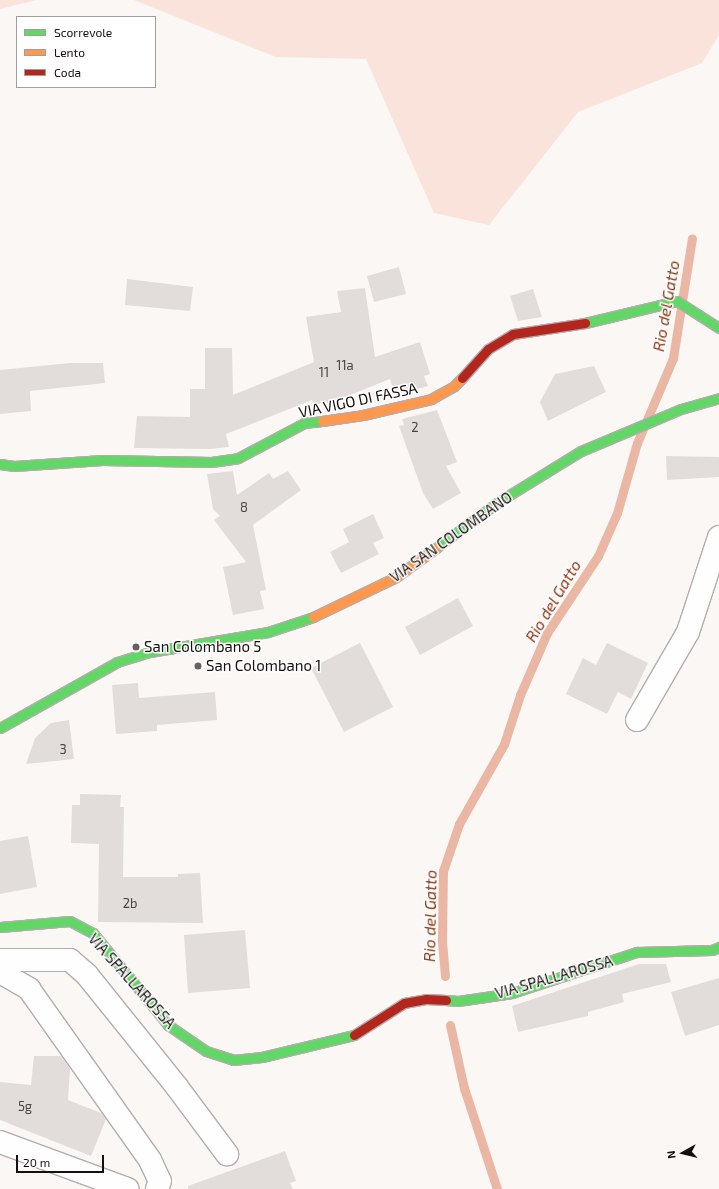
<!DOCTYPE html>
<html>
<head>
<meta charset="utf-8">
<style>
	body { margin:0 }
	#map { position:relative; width:719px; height:1189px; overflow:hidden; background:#fbf7f5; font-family:"Exo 2",sans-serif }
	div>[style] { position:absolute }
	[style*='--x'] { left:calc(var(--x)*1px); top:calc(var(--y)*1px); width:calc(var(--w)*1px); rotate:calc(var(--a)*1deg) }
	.green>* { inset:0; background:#fae3da }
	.stream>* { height:9px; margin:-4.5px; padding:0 4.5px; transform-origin:4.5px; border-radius:4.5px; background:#e9b7a4 }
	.building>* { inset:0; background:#e2dddb }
	.roads { filter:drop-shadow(1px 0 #b3aeac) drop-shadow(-1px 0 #b3aeac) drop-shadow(0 1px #b3aeac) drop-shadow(0 -1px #b3aeac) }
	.street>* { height:22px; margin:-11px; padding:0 11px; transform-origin:11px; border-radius:11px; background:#fefefe }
	.fast>* { height:9px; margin:-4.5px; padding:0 4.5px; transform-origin:4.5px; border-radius:4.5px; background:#63d668 }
	.slow>* { height:9px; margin:-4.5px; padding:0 4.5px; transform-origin:4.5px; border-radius:4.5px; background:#ff974d }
	.jam>* { height:9px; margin:-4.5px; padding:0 4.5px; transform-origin:4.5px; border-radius:4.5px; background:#b3261e }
	.dots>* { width:11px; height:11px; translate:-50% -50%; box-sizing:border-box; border:2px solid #fff; border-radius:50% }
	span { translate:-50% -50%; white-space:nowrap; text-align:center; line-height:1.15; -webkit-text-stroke:3px #fff; paint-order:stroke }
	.number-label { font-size:13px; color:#494442 }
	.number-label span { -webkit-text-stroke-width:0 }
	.street-label { font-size:15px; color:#150f0d }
	.poi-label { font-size:15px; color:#150f0d }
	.left { translate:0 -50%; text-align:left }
	.water-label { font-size:16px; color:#893716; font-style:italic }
	.legend { position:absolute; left:16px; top:16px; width:140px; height:72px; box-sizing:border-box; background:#fff; border:1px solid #a19f9e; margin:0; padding:5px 7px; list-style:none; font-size:12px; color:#150f0d }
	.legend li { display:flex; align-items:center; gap:8px; height:20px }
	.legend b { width:20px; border:1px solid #a19f9e }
	.north { position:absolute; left:663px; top:1133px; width:40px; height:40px; -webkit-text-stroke:3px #fff; paint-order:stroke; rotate:262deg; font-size:11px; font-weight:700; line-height:16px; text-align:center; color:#150f0d }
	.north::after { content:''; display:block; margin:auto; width:14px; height:18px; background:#150f0d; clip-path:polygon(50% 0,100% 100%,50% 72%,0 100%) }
	.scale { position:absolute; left:16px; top:1155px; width:88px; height:18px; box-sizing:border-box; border:2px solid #150f0d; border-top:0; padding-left:5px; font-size:12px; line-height:14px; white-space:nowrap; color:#150f0d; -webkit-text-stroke:3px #fff; paint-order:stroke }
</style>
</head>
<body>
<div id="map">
	<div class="green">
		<i style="clip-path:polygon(0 0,36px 0,0 9px)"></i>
		<i style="clip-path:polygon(134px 0,719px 0,719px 35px,702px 63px,578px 112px,489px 225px,434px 213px,366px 59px,276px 57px)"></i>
	</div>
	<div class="stream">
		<i style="--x:445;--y:976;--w:37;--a:-95"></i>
		<i style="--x:442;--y:939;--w:68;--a:-89.2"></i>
		<i style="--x:443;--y:871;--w:50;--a:-71.2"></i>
		<i style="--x:459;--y:824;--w:92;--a:-60.6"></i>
		<i style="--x:504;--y:744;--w:52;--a:-71.9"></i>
		<i style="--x:520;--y:695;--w:68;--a:-66.5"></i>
		<i style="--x:547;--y:633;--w:92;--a:-56.5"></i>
		<i style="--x:598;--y:556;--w:47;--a:-66.2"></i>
		<i style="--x:617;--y:513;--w:73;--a:-74.1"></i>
		<i style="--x:637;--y:443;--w:92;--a:-67"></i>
		<i style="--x:673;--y:358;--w:121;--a:-81"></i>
		<i style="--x:450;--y:1025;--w:65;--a:77.5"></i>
		<i style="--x:464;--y:1088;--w:106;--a:71.9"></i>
	</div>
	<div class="building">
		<i style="clip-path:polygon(399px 267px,406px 294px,374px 302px,367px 276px)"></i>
		<i style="clip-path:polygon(127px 279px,193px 287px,190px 311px,125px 305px)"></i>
		<i style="clip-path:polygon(365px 288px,375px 357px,420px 342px,430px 374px,424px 376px,428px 386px,395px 395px,390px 379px,328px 404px,326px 401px,314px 406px,312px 400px,226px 434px,229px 447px,210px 449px,134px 448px,137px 416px,190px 417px,190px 389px,205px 389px,205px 348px,232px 348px,233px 395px,314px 362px,306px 317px,341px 312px,337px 291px)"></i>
		<i style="clip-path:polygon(533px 289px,542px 317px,518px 321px,510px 296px)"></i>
		<i style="clip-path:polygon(70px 363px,103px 363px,105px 383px,30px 391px,31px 411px,0 414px,0 370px)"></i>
		<i style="clip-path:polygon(594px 366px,606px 392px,548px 421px,540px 402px,555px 374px)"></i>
		<i style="clip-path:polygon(437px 410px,457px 462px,446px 466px,461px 493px,433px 509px,423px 493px,399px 426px,404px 425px,402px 419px)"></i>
		<i style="clip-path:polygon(666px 456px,719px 457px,719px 477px,667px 480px)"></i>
		<i style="clip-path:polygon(233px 471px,237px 495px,269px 473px,273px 479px,288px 471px,301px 490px,253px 525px,266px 590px,260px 591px,264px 609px,233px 615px,223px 567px,246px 562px,214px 520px,220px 516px,213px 509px,207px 474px)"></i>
		<i style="clip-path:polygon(373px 514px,384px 538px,373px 543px,379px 554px,341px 573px,330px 552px,349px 542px,343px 529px)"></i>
		<i style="clip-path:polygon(458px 598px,473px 626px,420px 655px,405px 627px)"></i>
		<i style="clip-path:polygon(360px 643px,393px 707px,344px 732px,311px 668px)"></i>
		<i style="clip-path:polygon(607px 643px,648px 663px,631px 699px,618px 692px,607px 714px,566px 694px,583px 658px,596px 665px)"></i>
		<i style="clip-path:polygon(138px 683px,139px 698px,215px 692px,217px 720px,157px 725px,157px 731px,116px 734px,112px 685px)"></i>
		<i style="clip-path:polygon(69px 720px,74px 759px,26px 764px,35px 738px,51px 723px)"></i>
		<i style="clip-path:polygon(80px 794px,121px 795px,120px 807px,124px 807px,123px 877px,178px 877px,178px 874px,200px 873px,203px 923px,98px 922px,99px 844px,71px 843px,72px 805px,80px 805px)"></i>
		<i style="clip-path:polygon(28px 836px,37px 887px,0 894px,0 841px)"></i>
		<i style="clip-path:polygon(245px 930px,250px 988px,188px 993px,184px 935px)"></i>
		<i style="clip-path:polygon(639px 964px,666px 964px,671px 982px,622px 994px,624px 1002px,588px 1012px,588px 1016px,518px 1032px,512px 1006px)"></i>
		<i style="clip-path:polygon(719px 978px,719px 1025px,685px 1036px,671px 992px)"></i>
		<i style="clip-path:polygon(34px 1056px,61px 1056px,70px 1069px,68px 1100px,101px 1113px,106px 1119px,91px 1156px,0 1120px,0 1082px,31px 1085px)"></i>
		<i style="clip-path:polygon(285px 1151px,296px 1181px,290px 1183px,293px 1189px,188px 1189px,188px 1186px)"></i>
	</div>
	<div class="roads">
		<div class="street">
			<i style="--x:637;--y:720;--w:102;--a:-59.9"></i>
			<i style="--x:688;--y:632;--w:100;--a:-71.9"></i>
			<i style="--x:0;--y:960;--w:70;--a:0"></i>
			<i style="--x:70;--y:960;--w:23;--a:41"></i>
			<i style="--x:87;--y:975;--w:144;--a:51.2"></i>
			<i style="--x:177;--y:1087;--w:84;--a:53.3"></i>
			<i style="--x:0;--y:972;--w:34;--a:30"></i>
			<i style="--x:29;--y:989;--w:209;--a:54.7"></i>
			<i style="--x:150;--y:1160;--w:23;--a:65"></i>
			<i style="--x:160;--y:1181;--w:9;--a:111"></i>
			<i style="--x:0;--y:1142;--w:136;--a:20.2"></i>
		</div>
		<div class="fast">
			<i style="--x:585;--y:323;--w:95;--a:-13.4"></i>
			<i style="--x:677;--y:301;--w:50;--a:32.7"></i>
			<i style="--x:0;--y:464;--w:14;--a:8"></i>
			<i style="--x:14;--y:466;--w:89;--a:-3.9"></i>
			<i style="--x:103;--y:460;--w:108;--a:1.1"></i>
			<i style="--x:211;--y:462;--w:27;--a:-8"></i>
			<i style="--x:238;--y:458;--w:75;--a:-27.9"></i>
			<i style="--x:304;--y:423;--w:18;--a:-6"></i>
			<i style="--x:436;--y:548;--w:77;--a:-36.6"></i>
			<i style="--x:498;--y:502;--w:97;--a:-31.6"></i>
			<i style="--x:581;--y:451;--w:108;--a:-22.8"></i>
			<i style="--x:681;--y:409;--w:40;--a:-16"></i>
			<i style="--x:0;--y:728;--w:134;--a:-29.4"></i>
			<i style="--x:117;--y:662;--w:34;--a:-17"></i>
			<i style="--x:150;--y:652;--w:120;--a:-9.6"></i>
			<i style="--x:268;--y:632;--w:47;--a:-18.4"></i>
			<i style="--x:0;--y:927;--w:70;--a:-4.9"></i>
			<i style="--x:70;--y:921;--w:26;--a:28"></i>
			<i style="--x:93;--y:933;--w:119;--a:50.8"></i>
			<i style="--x:168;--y:1025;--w:46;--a:34.4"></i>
			<i style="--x:206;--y:1051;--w:28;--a:18"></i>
			<i style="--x:233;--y:1060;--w:29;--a:-6"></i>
			<i style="--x:262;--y:1057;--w:95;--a:-13.4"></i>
			<i style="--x:446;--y:1000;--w:12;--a:5"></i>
			<i style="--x:458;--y:1001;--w:55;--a:-8.4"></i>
			<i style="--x:512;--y:993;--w:132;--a:-18.2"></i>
			<i style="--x:637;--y:952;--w:75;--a:-1.5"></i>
			<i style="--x:712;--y:950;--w:8;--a:-23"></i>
		</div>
		<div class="slow">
			<i style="--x:322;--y:421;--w:41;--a:-8.3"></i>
			<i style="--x:363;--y:415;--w:70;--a:-13.2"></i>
			<i style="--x:431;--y:399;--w:26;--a:-29"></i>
			<i style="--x:454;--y:386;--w:11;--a:-45"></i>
			<i style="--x:313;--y:617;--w:92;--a:-25.7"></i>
			<i style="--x:396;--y:577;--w:49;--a:-35.9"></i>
		</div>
		<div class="jam">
			<i style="--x:462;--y:378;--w:39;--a:-48"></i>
			<i style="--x:488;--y:349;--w:29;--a:-31"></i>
			<i style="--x:513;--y:334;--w:73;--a:-8.7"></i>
			<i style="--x:354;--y:1035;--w:59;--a:-32.6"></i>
			<i style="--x:404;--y:1003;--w:22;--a:-10"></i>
			<i style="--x:426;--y:999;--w:20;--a:3"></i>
		</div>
	</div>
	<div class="dots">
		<i style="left:136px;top:647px;background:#66605e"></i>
		<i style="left:198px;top:666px;background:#66605e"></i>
	</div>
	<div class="number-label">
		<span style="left:345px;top:365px">11a</span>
		<span style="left:324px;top:372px">11</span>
		<span style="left:415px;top:427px">2</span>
		<span style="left:244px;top:507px">8</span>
		<span style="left:63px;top:749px">3</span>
		<span style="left:130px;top:903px">2b</span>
		<span style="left:25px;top:1106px">5g</span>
	</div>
	<div class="street-label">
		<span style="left:358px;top:400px;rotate:-12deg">VIA VIGO DI FASSA</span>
		<span style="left:451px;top:537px;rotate:-35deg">VIA SAN COLOMBANO</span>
		<span style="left:554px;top:977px;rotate:-16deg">VIA SPALLAROSSA</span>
		<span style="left:132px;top:981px;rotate:48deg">VIA SPALLAROSSA</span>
	</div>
	<div class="poi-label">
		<span class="left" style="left:144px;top:647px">San Colombano 5</span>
		<span class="left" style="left:206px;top:666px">San Colombano 1</span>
	</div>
	<div class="water-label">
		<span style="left:666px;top:306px;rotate:-80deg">Rio del Gatto</span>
		<span style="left:553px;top:601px;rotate:-59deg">Rio del Gatto</span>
		<span style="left:430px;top:916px;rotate:-89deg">Rio del Gatto</span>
	</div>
	<ul class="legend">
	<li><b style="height:5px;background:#63d668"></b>Scorrevole</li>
	<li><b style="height:5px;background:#ff974d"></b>Lento</li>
	<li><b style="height:5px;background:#b3261e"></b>Coda</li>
	</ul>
	<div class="north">N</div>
	<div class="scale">20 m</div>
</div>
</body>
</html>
